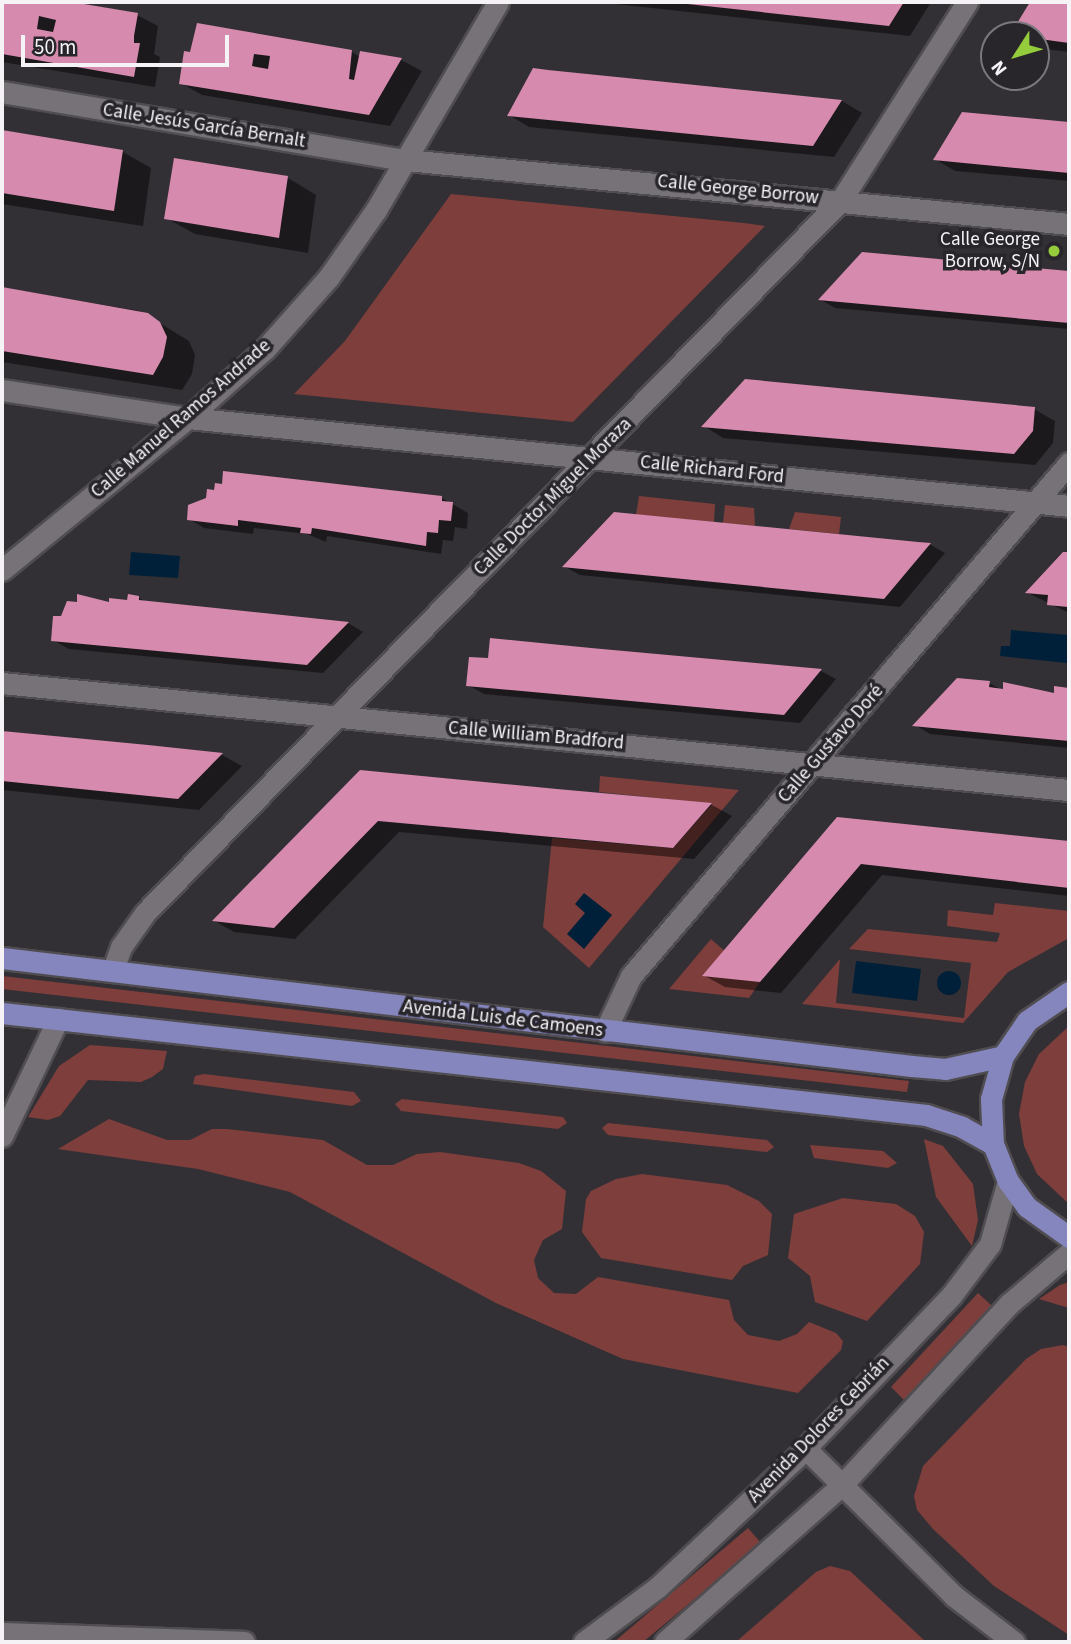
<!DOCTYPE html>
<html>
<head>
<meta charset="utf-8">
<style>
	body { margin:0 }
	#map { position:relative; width:1071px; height:1644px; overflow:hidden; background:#333035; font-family:"Source Sans 3",sans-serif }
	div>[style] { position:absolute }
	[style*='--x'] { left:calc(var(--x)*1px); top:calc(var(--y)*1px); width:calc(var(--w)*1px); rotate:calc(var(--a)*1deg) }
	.green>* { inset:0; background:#7e3e3b }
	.water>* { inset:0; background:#002039 }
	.round { border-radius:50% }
	.shadow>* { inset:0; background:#0007 }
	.building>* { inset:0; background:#d68aae }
	.roads { filter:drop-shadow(2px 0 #504d51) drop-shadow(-2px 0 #504d51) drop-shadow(0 2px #504d51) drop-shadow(0 -2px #504d51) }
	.minor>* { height:21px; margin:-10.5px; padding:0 10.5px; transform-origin:10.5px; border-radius:10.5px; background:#767278 }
	.major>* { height:21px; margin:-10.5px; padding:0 10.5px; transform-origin:10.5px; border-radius:10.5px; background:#8686bf }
	.dots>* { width:19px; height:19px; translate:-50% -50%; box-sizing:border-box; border:4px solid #29262b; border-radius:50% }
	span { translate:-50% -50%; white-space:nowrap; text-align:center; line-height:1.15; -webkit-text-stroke:7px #29262b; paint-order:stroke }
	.street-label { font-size:19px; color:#f6f3f7 }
	.poi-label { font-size:19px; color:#f6f3f7 }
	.right { translate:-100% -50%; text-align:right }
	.frame { position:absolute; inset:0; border:4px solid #f6f3f7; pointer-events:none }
	.north { position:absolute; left:980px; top:21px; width:70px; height:70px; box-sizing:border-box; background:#29262b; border:2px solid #7b787d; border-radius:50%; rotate:233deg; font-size:19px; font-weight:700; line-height:28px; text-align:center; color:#f6f3f7 }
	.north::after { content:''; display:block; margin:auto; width:24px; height:32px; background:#95cc3b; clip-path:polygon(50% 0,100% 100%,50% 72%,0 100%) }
	.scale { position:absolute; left:21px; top:35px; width:208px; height:32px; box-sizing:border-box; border:4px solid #f6f3f7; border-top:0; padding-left:9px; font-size:21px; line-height:24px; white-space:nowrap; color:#f6f3f7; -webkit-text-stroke:5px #29262b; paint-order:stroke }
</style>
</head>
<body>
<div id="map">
	<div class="green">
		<i style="clip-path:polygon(451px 194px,744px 223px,765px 226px,573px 422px,294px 394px,345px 341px)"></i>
		<i style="clip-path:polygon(639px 496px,715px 504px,714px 522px,636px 515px)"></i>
		<i style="clip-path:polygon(725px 505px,754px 508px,755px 526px,723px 523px)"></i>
		<i style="clip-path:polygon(795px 512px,841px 517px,839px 534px,789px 529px)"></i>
		<i style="clip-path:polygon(600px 776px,739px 790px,589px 968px,543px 927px,552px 838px,673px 848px,712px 804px,599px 792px)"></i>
		<i style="clip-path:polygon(995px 903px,1069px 911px,1069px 938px,1008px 972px,963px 1023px,802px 1004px,840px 959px,836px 1003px,964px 1018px,971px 963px,849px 949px,868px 929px,997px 942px,1000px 933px,947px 926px,948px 910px,993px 915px)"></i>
		<i style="clip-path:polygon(711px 939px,760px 982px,749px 998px,669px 989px)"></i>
		<i style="clip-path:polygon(2px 976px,176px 996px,909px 1081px,907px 1092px,2px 989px)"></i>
		<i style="clip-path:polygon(1069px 1026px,1069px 1204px,1037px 1174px,1024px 1146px,1019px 1114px,1025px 1082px,1039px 1054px)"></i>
		<i style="clip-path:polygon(90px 1045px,167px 1051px,163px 1069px,152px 1077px,141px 1082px,88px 1080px,60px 1116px,48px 1120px,28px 1117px,59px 1066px)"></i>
		<i style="clip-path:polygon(204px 1074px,354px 1092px,361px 1101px,352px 1106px,193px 1084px,195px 1076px)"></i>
		<i style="clip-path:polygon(402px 1099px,563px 1117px,567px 1123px,558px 1129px,401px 1111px,395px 1104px)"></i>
		<i style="clip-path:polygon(109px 1119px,167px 1140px,190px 1140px,212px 1129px,227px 1129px,323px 1140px,367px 1165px,393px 1165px,417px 1154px,440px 1152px,519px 1163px,541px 1171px,566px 1191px,562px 1229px,543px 1240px,534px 1260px,538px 1278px,554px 1293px,576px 1294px,598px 1277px,729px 1300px,734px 1320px,748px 1335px,779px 1341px,797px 1334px,809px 1322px,836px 1333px,843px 1341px,841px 1350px,798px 1393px,623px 1359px,496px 1303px,290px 1192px,198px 1169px,58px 1149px)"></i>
		<i style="clip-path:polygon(608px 1123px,767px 1140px,774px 1147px,767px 1152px,608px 1135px,602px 1128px)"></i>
		<i style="clip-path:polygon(924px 1139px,943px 1146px,973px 1184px,978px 1220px,972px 1246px,936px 1197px)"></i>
		<i style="clip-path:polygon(810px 1145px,883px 1151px,897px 1163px,888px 1168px,814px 1158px)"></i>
		<i style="clip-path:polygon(642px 1174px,727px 1185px,759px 1201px,772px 1214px,768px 1255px,743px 1266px,732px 1280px,601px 1258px,582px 1232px,586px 1199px,591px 1191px,616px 1179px)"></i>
		<i style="clip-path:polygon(843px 1198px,896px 1204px,915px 1216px,924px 1232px,920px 1264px,867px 1321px,815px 1302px,810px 1276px,788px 1258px,794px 1214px)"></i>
		<i style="clip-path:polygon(1069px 1282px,1069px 1308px,1039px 1299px,1060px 1285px)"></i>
		<i style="clip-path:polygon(978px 1293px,992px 1306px,904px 1400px,891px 1387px)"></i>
		<i style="clip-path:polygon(1063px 1345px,1069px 1347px,1069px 1635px,994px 1586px,933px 1529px,917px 1510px,914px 1496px,923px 1466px,1026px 1359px,1041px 1349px)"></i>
		<i style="clip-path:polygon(748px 1528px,760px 1542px,703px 1592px,643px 1642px,614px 1642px)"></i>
		<i style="clip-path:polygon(830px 1566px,850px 1571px,926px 1642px,736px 1642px,816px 1572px)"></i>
	</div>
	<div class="water">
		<i style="clip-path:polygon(131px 552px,180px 556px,178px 578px,129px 575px)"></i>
		<i style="clip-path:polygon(1011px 630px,1069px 635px,1067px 663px,1000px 656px,1001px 646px,1010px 646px)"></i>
		<i style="clip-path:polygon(584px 893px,612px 915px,584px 949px,567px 934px,585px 913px,575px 904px)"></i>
		<i style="clip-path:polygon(856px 961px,921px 969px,917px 1001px,852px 993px)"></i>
		<i class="round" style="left:937px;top:971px;width:24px;height:24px"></i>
	</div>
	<div class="shadow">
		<i style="clip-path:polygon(2px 2px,62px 2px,137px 15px,158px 26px,154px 54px,160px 57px,155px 87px,2px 62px)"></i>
		<i style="clip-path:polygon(597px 2px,931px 2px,910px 36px)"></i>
		<i style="clip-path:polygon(1032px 2px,1069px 2px,1069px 52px,1036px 48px,1036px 35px,1012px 35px)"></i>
		<i style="clip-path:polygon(352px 52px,360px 57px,401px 60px,422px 71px,390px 126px,202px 95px,181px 83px,186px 53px)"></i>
		<i style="clip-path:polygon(534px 70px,842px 101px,862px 113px,834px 157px,529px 127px,509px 115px)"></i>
		<i style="clip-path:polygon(963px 114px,1069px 124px,1069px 181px,955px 171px,935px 159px)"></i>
		<i style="clip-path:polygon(2px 131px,123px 152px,151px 168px,143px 226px,2px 204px)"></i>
		<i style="clip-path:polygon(288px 178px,316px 195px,308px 253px,195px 234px,166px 218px)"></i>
		<i style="clip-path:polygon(863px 254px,1069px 273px,1069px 329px,835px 308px,821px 300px)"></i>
		<i style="clip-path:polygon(2px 288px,140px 311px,189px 341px,195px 355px,192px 374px,182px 390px,2px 362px)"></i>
		<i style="clip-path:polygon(1034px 409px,1055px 421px,1053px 443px,1035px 465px,723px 438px,704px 426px)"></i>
		<i style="clip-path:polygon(442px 498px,468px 513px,467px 529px,455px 527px,453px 541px,443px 540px,441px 554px,327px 536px,326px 542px,307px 534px,254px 528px,253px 534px,204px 528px,189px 519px)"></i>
		<i style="clip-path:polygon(615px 514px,931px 545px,945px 553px,900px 607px,580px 575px,565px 567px)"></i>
		<i style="clip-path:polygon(1064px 553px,1069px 554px,1069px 613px,1028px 593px)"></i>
		<i style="clip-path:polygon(139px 598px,148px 603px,348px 623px,363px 632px,323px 673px,69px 649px,53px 640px)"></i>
		<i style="clip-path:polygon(491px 640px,821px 671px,836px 679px,800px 723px,484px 694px,468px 685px,489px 659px)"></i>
		<i style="clip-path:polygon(989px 683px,1002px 690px,1055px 695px,1056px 688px,1069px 690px,1069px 748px,930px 734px,915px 725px)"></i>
		<i style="clip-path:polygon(2px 733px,222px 755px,242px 766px,199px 810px,2px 790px)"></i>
		<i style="clip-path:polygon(361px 772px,712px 805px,732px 816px,694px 859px,399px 832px,295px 939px,234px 932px,215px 921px)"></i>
		<i style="clip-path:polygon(838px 819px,1069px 843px,1069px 896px,882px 875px,781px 993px,725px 987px,705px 976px)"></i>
	</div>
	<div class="building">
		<i style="clip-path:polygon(evenodd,2px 2px,72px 2px,138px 13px,134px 36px,134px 43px,140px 43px,134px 77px,2px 54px,2px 2px,39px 16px,56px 20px,53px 32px,37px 29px,39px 16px)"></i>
		<i style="clip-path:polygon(669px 2px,904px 2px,889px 26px)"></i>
		<i style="clip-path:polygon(1030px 2px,1069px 2px,1069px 43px,1010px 35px)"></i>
		<i style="clip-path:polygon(evenodd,197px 23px,352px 50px,349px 79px,354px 80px,360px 51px,402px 58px,369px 115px,179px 84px,184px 51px,190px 52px,197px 23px,254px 54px,270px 56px,268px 69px,252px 66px,254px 54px)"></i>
		<i style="clip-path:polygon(533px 68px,548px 70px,842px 100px,813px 146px,507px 116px)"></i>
		<i style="clip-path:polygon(962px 112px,1069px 122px,1069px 173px,933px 160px)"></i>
		<i style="clip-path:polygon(2px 130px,123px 150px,114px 211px,2px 193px)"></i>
		<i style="clip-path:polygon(174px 158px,288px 176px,279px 238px,164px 219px)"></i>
		<i style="clip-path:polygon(862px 252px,1069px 271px,1069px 323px,818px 300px)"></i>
		<i style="clip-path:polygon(2px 287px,148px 313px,160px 322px,167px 337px,163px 357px,153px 375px,2px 351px)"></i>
		<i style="clip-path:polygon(745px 379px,1035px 407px,1033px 431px,1014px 454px,701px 427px)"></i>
		<i style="clip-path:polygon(223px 471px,442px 496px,442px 501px,453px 502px,451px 521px,439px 520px,438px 533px,427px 532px,426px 546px,312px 528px,311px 534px,300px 533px,301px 528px,238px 520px,238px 526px,187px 520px,188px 505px,206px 498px,207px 489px,214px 490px,215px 483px,222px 484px)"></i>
		<i style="clip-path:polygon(614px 512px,918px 542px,931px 543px,884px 599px,562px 567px)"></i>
		<i style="clip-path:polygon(1063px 552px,1069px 552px,1068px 607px,1047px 605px,1048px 595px,1025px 593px)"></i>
		<i style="clip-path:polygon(77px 594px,109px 602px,109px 598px,127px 600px,128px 594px,139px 596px,139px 600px,349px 622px,307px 665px,51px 641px,53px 616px,61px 616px,67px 601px,77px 602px)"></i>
		<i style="clip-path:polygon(490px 638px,591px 648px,822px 669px,784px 715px,466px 686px,469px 657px,488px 658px)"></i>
		<i style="clip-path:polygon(957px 678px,990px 681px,989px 687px,1003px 689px,1003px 682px,1054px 693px,1054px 686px,1069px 688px,1069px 741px,912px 726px)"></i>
		<i style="clip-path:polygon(2px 731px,148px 745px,223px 753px,178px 799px,2px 781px)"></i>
		<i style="clip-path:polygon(360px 770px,557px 789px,712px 803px,673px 848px,378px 821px,274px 928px,212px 921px)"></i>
		<i style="clip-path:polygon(837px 817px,1069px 841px,1069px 888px,861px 864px,760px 982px,702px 976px)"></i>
	</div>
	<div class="roads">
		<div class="minor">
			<i style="--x:2;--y:92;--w:410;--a:9.6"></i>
			<i style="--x:406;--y:160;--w:666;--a:5.51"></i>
			<i style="--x:2;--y:390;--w:188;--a:8.6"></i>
			<i style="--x:188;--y:418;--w:885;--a:5.7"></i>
			<i style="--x:2;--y:570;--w:240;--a:-39.3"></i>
			<i style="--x:188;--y:418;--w:103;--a:-41.9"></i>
			<i style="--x:265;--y:349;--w:96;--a:-48.4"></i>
			<i style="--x:329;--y:277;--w:82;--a:-55"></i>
			<i style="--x:376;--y:210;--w:241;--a:-59.6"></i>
			<i style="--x:2;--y:683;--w:1072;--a:5.73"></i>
			<i style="--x:113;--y:970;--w:24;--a:-71"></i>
			<i style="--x:121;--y:947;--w:42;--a:-54.8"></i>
			<i style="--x:145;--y:913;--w:996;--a:-45.69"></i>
			<i style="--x:841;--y:200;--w:235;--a:-57.5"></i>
			<i style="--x:605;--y:1031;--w:61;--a:-64.7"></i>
			<i style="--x:631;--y:976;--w:675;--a:-49.51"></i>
			<i style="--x:2;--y:1136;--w:130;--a:-64.4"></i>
			<i style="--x:805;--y:1448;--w:210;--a:44.8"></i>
			<i style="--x:954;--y:1596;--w:76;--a:37.5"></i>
			<i style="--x:2;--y:1633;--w:242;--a:2.1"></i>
			<i style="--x:584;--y:1642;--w:92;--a:-36.6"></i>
			<i style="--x:658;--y:1587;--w:189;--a:-43.1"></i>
			<i style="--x:796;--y:1458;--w:224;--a:-46.3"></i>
			<i style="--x:951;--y:1296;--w:65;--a:-53.1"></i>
			<i style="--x:990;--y:1244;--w:66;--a:-74.1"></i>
			<i style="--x:665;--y:1642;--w:235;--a:-41.6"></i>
			<i style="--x:841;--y:1486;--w:248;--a:-47.3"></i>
			<i style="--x:1009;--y:1304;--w:79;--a:-40.4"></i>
		</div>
		<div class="major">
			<i style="--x:2;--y:958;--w:916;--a:6.77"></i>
			<i style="--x:912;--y:1066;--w:33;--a:5"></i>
			<i style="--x:945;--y:1069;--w:59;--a:-12.6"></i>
			<i style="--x:1069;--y:992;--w:51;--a:145.4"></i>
			<i style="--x:1027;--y:1021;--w:42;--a:124.4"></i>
			<i style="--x:1003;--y:1056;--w:45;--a:105.6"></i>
			<i style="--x:991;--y:1099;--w:45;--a:87.5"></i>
			<i style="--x:993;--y:1144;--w:40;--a:68"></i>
			<i style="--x:1008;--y:1181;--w:32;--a:54"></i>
			<i style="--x:1027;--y:1207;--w:52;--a:35.5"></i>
			<i style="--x:2;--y:1013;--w:930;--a:6.3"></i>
			<i style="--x:926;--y:1115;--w:38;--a:18"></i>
			<i style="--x:962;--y:1127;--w:35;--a:29"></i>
		</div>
	</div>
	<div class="dots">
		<i style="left:1054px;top:251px;background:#95cc3b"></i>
	</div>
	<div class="street-label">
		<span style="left:204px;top:126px;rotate:9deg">Calle Jesús García Bernalt</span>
		<span style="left:738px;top:190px;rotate:6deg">Calle George Borrow</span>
		<span style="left:181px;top:419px;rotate:-41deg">Calle Manuel Ramos Andrade</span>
		<span style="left:712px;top:470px;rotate:6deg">Calle Richard Ford</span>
		<span style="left:553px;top:497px;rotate:-45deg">Calle Doctor Miguel Moraza</span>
		<span style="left:536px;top:736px;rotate:5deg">Calle William Bradford</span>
		<span style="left:831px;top:744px;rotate:-49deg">Calle Gustavo Doré</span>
		<span style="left:503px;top:1019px;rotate:7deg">Avenida Luis de Camoens</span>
		<span style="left:819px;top:1430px;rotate:-46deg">Avenida Dolores Cebrián</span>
	</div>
	<div class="poi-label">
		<span class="right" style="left:1040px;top:251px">Calle George<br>Borrow, S/N</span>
	</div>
	<div class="frame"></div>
	<div class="north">N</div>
	<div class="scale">50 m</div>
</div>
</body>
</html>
